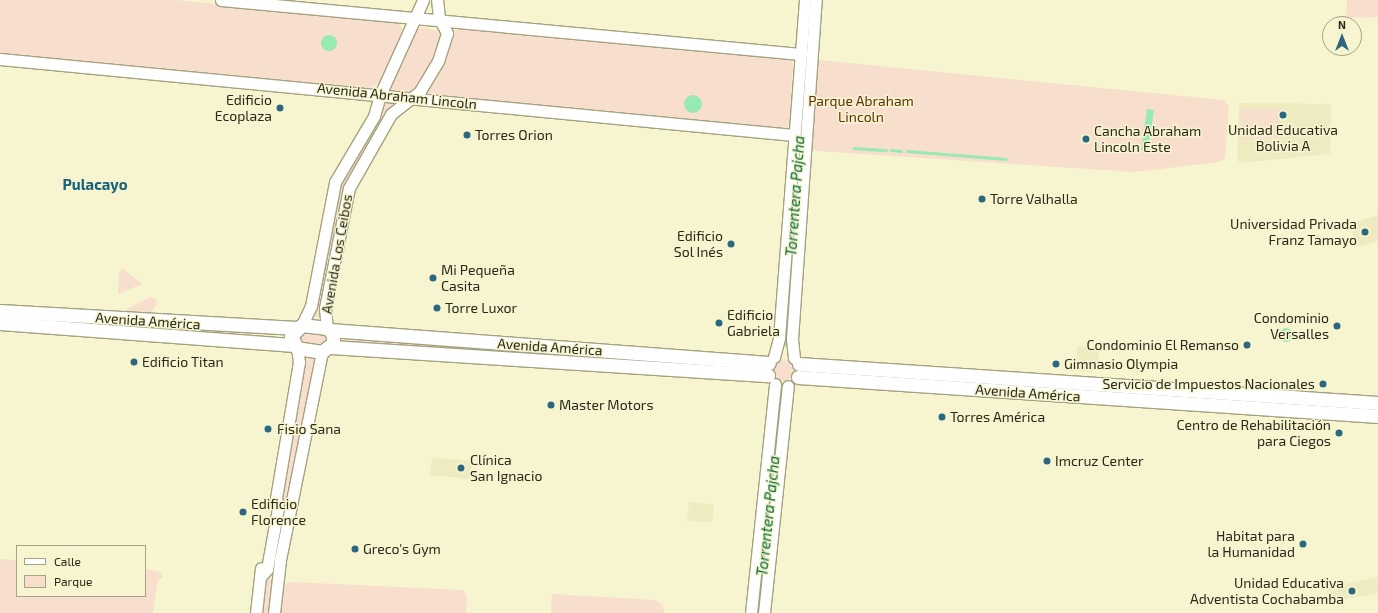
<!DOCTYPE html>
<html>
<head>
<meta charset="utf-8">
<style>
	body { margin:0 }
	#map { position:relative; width:1378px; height:613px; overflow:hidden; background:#f7f5d0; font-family:"Exo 2",sans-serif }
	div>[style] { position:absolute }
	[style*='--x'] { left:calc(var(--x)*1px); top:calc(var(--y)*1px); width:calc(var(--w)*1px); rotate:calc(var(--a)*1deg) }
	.built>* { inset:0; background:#edebbf }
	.green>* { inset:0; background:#f8decd }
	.round { border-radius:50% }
	.water>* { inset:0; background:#99e9b2 }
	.stream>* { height:2.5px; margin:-1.25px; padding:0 1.25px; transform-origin:1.25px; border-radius:1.25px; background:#99e9b2 }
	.roads { filter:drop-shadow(1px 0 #a4a27f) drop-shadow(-1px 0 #a4a27f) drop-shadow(0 1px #a4a27f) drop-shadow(0 -1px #a4a27f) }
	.secondary>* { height:11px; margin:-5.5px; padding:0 5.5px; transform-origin:5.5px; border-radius:5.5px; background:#fff }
	.primary>* { height:13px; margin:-6.5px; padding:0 6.5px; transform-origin:6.5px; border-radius:6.5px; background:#fff }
	.dots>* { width:11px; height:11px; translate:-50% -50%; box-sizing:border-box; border:2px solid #f7f5d0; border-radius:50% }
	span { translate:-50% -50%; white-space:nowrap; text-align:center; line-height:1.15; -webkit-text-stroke:3px #f7f5d0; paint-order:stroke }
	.street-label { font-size:14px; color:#2a291b }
	.poi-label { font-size:14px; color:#2a291b }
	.right { translate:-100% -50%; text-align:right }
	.left { translate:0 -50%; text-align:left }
	.park-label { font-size:14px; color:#5e3006 }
	.neighbourhood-label { font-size:15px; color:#16607a; font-weight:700 }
	.water-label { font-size:15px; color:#066737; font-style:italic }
	.legend { position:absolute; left:16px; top:545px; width:130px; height:52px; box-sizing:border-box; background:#f7f5d0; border:1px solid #a5a388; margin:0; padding:5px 7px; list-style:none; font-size:12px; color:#2a291b }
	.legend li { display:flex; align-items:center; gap:8px; height:20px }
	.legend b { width:20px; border:1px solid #a5a388 }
	.north { position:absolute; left:1322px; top:16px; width:40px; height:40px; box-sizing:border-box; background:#f7f5d0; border:1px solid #a5a388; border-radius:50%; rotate:0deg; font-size:11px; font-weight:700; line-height:16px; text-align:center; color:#2a291b }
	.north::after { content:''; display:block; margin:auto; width:14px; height:18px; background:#2b677f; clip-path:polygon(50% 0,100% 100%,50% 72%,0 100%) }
</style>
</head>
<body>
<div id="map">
	<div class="built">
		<i style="clip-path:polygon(1239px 103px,1331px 104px,1330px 154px,1240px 163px,1237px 159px)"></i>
		<i style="clip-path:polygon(1378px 215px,1378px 241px,1353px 248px,1352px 223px)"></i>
		<i style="clip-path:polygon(1077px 346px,1099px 347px,1098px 368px,1091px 372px,1076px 371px)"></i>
		<i style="clip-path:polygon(433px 458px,472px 461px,471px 479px,429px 475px)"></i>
		<i style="clip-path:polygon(689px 502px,714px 504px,712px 522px,687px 521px)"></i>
		<i style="clip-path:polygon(1378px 577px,1378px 593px,1331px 602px,1326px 588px)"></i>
	</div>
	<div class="green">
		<i style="clip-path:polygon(0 0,176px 0,397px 21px,404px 31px,379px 83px,369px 88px,0 55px)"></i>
		<i style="clip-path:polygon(1347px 0,1378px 0,1378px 17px,1346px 18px)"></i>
		<i style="clip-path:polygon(422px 27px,442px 32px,434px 59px,411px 92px,389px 91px,416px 30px)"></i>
		<i style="clip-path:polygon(460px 28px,790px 58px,793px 64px,789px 126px,786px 130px,427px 95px,454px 31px)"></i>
		<i style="clip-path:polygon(819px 60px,1224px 100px,1229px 106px,1225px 158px,1219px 162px,1135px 172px,816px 151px,810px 147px)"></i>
		<i style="clip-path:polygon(383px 102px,393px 104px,344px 187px,320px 317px,314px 316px,339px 184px)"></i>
		<i style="clip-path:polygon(1279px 109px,1280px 138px,1242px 139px,1241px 110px)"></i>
		<i style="clip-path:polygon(122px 268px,142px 284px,118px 294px,119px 273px)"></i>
		<i style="clip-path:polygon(150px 297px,156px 299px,157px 305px,150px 313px,123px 311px)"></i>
		<i style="clip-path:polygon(216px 330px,285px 335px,214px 333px)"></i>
		<i style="clip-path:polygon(301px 331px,323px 331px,329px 340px,320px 347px,300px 342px,297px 334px)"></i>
		<i style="clip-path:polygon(341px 338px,480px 348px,480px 351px,341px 342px)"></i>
		<i style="clip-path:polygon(304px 357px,314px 359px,275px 571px,270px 570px)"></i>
		<i class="round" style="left:772px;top:359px;width:22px;height:22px"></i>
		<i style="clip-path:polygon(0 559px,17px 560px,17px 596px,145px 596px,145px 569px,161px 572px,163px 577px,158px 580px,153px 613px,0 613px)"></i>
		<i style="clip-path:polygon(266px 579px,274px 580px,270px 613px,260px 613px)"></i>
		<i style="clip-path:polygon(290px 582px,463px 590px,467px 596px,466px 613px,277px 613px,282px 588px)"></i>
		<i style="clip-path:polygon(552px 594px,656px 600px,663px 605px,664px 613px,551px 613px)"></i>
	</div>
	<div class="water">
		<i class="round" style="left:321px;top:35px;width:16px;height:16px"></i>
		<i class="round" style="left:684px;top:95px;width:18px;height:18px"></i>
		<i style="clip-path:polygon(1147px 109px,1154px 110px,1148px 151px,1141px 150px)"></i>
		<i class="round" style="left:1279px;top:328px;width:14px;height:14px"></i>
	</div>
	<div class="stream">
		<i style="--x:854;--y:148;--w:32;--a:4"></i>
		<i style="--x:891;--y:150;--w:10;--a:6"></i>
		<i style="--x:907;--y:151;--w:99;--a:4.6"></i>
		<i style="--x:785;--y:345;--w:91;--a:-86.2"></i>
		<i style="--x:758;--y:613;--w:219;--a:-84"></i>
	</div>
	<div class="roads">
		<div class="secondary">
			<i style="--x:221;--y:0;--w:582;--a:5.33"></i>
			<i style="--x:0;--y:59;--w:797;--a:5.47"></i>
			<i style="--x:302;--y:325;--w:21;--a:-65"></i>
			<i style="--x:311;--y:306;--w:126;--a:-79"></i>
			<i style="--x:335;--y:182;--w:77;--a:-59.4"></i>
			<i style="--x:374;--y:116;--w:22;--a:-74"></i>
			<i style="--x:380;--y:95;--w:104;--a:-65.6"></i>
			<i style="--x:327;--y:328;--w:20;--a:-96"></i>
			<i style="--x:325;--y:308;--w:122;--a:-78.7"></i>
			<i style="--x:349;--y:188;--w:85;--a:-60.4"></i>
			<i style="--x:391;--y:114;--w:37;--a:-38"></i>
			<i style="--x:420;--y:91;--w:35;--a:-59"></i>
			<i style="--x:438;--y:61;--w:29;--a:-72"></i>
			<i style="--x:447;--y:33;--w:17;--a:-118"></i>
			<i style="--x:439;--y:18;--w:18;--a:-96"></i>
			<i style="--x:774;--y:357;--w:20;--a:-75"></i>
			<i style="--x:779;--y:338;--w:339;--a:-85.6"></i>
			<i style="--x:794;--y:358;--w:19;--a:-96"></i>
			<i style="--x:792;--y:339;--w:340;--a:-86"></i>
			<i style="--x:262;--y:575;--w:8;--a:-50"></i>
			<i style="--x:267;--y:569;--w:62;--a:-79.8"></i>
			<i style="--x:278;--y:508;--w:10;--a:-101"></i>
			<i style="--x:276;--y:498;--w:138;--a:-80.4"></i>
			<i style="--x:299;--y:362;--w:14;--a:-98"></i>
			<i style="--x:256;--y:613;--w:45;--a:-83.7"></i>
			<i style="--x:274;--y:613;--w:53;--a:-83.5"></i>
			<i style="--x:280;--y:560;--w:212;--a:-78.6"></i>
			<i style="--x:751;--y:613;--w:230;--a:-84"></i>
			<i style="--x:764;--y:613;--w:228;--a:-84"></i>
		</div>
		<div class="primary">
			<i style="--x:0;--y:311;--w:297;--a:3.3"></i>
			<i style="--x:0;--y:323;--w:295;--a:4.3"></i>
			<i style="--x:302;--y:325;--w:25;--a:7"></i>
			<i style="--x:327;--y:328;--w:8;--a:45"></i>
			<i style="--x:333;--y:334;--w:9;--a:90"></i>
			<i style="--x:333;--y:343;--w:14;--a:141"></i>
			<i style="--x:322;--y:352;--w:25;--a:-171"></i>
			<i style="--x:297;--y:348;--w:13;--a:-117"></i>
			<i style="--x:291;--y:336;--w:16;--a:-45"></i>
			<i style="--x:330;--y:330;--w:440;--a:4.3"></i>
			<i style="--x:331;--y:347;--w:438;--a:3.7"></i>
			<i style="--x:799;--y:364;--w:580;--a:3.85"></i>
			<i style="--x:798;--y:377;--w:581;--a:3.85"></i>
		</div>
	</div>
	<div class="dots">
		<i style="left:280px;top:108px;background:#2b677f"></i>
		<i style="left:1283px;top:115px;background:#2b677f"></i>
		<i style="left:467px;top:135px;background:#2b677f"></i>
		<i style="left:1086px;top:139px;background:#2b677f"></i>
		<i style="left:982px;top:199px;background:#2b677f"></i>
		<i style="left:1365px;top:232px;background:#2b677f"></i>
		<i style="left:731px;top:244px;background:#2b677f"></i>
		<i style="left:433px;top:278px;background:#2b677f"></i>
		<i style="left:437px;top:308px;background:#2b677f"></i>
		<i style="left:719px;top:323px;background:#2b677f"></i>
		<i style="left:1337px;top:326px;background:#2b677f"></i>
		<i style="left:1247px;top:345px;background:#2b677f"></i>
		<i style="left:134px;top:362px;background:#2b677f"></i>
		<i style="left:1056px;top:364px;background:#2b677f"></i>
		<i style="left:1323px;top:384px;background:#2b677f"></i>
		<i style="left:551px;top:405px;background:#2b677f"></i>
		<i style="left:942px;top:417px;background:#2b677f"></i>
		<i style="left:268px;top:429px;background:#2b677f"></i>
		<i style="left:1339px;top:433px;background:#2b677f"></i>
		<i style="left:1047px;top:461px;background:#2b677f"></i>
		<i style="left:461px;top:468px;background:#2b677f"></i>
		<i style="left:243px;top:512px;background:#2b677f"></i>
		<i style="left:1303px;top:544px;background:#2b677f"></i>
		<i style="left:355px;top:549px;background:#2b677f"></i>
		<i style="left:1352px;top:591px;background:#2b677f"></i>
	</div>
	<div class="street-label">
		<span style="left:397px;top:96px;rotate:6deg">Avenida Abraham Lincoln</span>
		<span style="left:337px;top:254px;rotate:-80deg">Avenida Los Ceibos</span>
		<span style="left:148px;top:321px;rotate:4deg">Avenida América</span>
		<span style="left:550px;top:347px;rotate:4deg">Avenida América</span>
		<span style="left:1028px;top:393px;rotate:4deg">Avenida América</span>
	</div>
	<div class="poi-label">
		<span class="right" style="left:272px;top:108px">Edificio<br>Ecoplaza</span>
		<span style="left:1283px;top:138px">Unidad Educativa<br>Bolivia A</span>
		<span class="left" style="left:1094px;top:139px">Cancha Abraham<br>Lincoln Este</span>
		<span class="left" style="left:475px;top:135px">Torres Orion</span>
		<span class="left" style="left:990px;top:199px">Torre Valhalla</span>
		<span class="right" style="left:1357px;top:232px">Universidad Privada<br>Franz Tamayo</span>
		<span class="right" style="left:723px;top:244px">Edificio<br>Sol Inés</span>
		<span class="left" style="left:441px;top:278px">Mi Pequeña<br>Casita</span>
		<span class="left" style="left:445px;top:308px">Torre Luxor</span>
		<span class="left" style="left:727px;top:323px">Edificio<br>Gabriela</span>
		<span class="right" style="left:1329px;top:326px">Condominio<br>Versalles</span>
		<span class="right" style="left:1239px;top:345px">Condominio El Remanso</span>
		<span class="left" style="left:142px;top:362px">Edificio Titan</span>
		<span class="left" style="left:1064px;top:364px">Gimnasio Olympia</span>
		<span class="right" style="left:1315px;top:384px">Servicio de Impuestos Nacionales</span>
		<span class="left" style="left:559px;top:405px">Master Motors</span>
		<span class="left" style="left:950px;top:417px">Torres América</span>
		<span class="right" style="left:1331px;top:433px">Centro de Rehabilitación<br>para Ciegos</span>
		<span class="left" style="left:277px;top:429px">Fisio Sana</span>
		<span class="left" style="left:470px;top:468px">Clínica<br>San Ignacio</span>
		<span class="left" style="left:1055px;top:461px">Imcruz Center</span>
		<span class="left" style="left:251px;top:512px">Edificio<br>Florence</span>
		<span class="right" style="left:1295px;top:544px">Habitat para<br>la Humanidad</span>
		<span class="left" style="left:363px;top:549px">Greco's Gym</span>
		<span class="right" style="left:1344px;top:591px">Unidad Educativa<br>Adventista Cochabamba</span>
	</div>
	<div class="park-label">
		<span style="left:861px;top:109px">Parque Abraham<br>Lincoln</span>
	</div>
	<div class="neighbourhood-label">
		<span style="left:95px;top:185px">Pulacayo</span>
	</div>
	<div class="water-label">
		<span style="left:795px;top:196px;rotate:-86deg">Torrentera Pajcha</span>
		<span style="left:768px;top:516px;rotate:-84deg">Torrentera Pajcha</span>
	</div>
	<ul class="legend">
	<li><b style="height:5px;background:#fff"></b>Calle</li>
	<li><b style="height:11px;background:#f8decd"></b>Parque</li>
	</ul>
	<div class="north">N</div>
</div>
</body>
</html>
